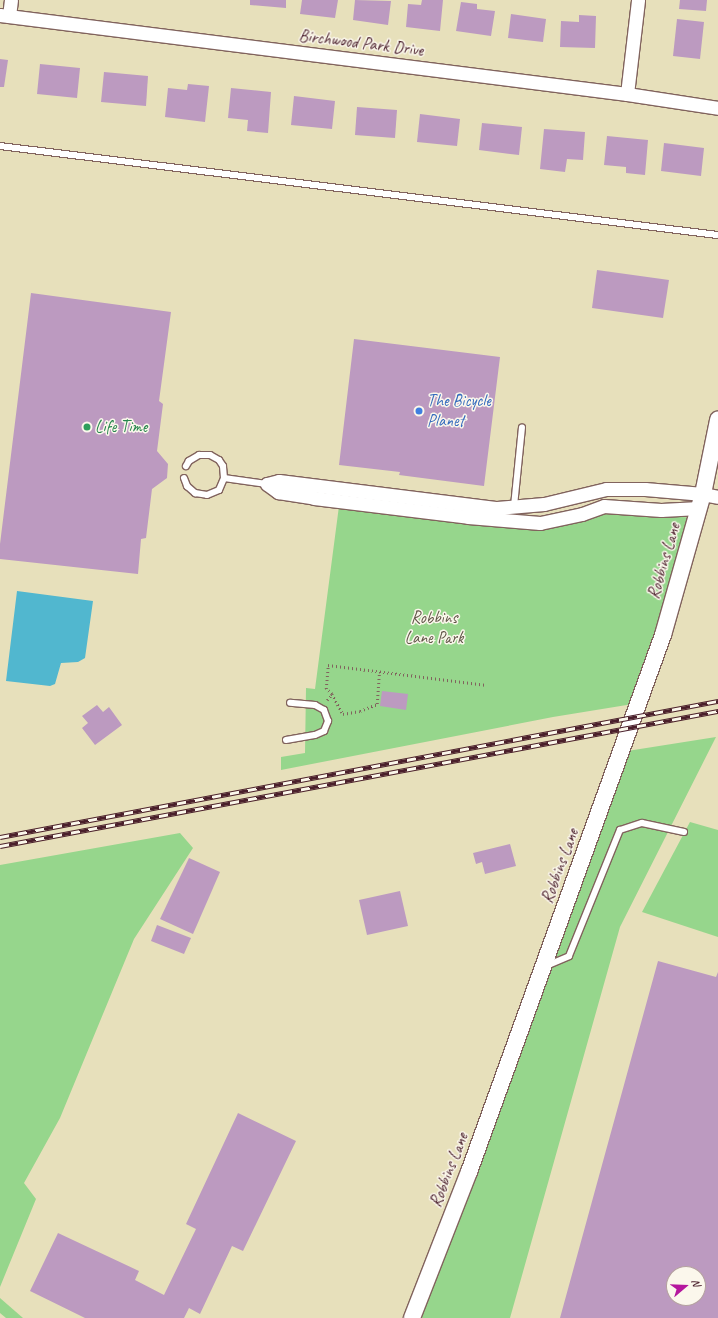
<!DOCTYPE html>
<html>
<head>
<meta charset="utf-8">
<style>
	body { margin:0 }
	#map { position:relative; width:718px; height:1318px; overflow:hidden; background:#e7e0bb; font-family:Caveat,sans-serif }
	div>[style] { position:absolute }
	[style*='--x'] { left:calc(var(--x)*1px); top:calc(var(--y)*1px); width:calc(var(--w)*1px); rotate:calc(var(--a)*1deg) }
	.green>* { inset:0; background:#96d68c }
	.water>* { inset:0; background:#51b7cf }
	.building>* { inset:0; background:#bc9ac0 }
	.path>* { height:2.5px; margin-top:-1.25px; transform-origin:0; background:repeating-linear-gradient(90deg,#81635d 0 1px,transparent 0 4px) }
	.roads { filter:drop-shadow(1px 0 #81635d) drop-shadow(-1px 0 #81635d) drop-shadow(0 1px #81635d) drop-shadow(0 -1px #81635d) }
	.service>* { height:6px; margin:-3px; padding:0 3px; transform-origin:3px; border-radius:3px; background:#fff }
	.minor>* { height:13px; margin:-6.5px; padding:0 6.5px; transform-origin:6.5px; border-radius:6.5px; background:#fff }
	.tertiary>* { height:16px; margin:-8px; padding:0 8px; transform-origin:8px; border-radius:8px; background:#fff }
	.rail>* { height:4.5px; margin-top:-2.25px; transform-origin:0; background:repeating-linear-gradient(90deg,#fbf7ec 0 9px,#4a1f2b 0 18px); box-sizing:border-box; border-block:1px solid #4a1f2b }
	.dots>* { width:11px; height:11px; translate:-50% -50%; box-sizing:border-box; border:2px solid #fbf7ec; border-radius:50% }
	span { translate:-50% -50%; white-space:nowrap; text-align:center; line-height:1.15; -webkit-text-stroke:3px #fbf7ec; paint-order:stroke }
	.street-label { font-size:17px; color:#4a1f2b }
	.shop-label { font-size:17px; color:#366cbe }
	.left { translate:0 -50%; text-align:left }
	.leisure-label { font-size:17px; color:#27864d }
	.park-label { font-size:17px; color:#615648 }
	.north { position:absolute; left:666px; top:1266px; width:40px; height:40px; box-sizing:border-box; background:#fbf7ec; border:1px solid #b4a19f; border-radius:50%; rotate:71deg; font-size:11px; font-weight:700; line-height:16px; text-align:center; color:#4a1f2b }
	.north::after { content:''; display:block; margin:auto; width:14px; height:18px; background:#b5179e; clip-path:polygon(50% 0,100% 100%,50% 72%,0 100%) }
</style>
</head>
<body>
<div id="map">
	<div class="green">
		<i style="clip-path:polygon(339px 506px,538px 529px,609px 512px,696px 518px,639px 703px,553px 717px,281px 770px,281px 757px,305px 753px,306px 688px,315px 689px)"></i>
		<i style="clip-path:polygon(716px 737px,620px 927px,510px 1318px,414px 1318px,621px 752px)"></i>
		<i style="clip-path:polygon(690px 822px,718px 830px,718px 937px,642px 912px)"></i>
		<i style="clip-path:polygon(180px 833px,193px 848px,134px 939px,60px 1118px,24px 1183px,36px 1199px,0 1287px,0 865px)"></i>
		<i style="clip-path:polygon(0 1298px,23px 1318px,6px 1318px,0 1313px)"></i>
	</div>
	<div class="water">
		<i style="clip-path:polygon(17px 591px,93px 601px,85px 658px,78px 662px,61px 663px,55px 684px,50px 686px,6px 681px)"></i>
	</div>
	<div class="building">
		<i style="clip-path:polygon(250px 0,286px 0,286px 8px,250px 5px)"></i>
		<i style="clip-path:polygon(302px 0,338px 0,335px 18px,300px 14px)"></i>
		<i style="clip-path:polygon(355px 0,391px 1px,388px 25px,353px 20px)"></i>
		<i style="clip-path:polygon(422px 0,443px 0,440px 31px,406px 27px,408px 4px,421px 5px)"></i>
		<i style="clip-path:polygon(680px 0,707px 0,706px 11px,679px 9px)"></i>
		<i style="clip-path:polygon(461px 2px,477px 4px,477px 9px,495px 11px,491px 36px,456px 31px)"></i>
		<i style="clip-path:polygon(511px 14px,546px 19px,543px 42px,508px 38px)"></i>
		<i style="clip-path:polygon(579px 15px,596px 16px,595px 48px,560px 47px,561px 21px,579px 22px)"></i>
		<i style="clip-path:polygon(677px 19px,704px 22px,700px 59px,673px 56px)"></i>
		<i style="clip-path:polygon(0 59px,8px 60px,4px 87px,0 87px)"></i>
		<i style="clip-path:polygon(40px 64px,80px 68px,77px 98px,37px 94px)"></i>
		<i style="clip-path:polygon(104px 72px,148px 76px,146px 106px,101px 102px)"></i>
		<i style="clip-path:polygon(188px 84px,209px 86px,205px 122px,165px 117px,168px 88px,187px 90px)"></i>
		<i style="clip-path:polygon(231px 88px,271px 92px,268px 133px,247px 131px,248px 120px,228px 118px)"></i>
		<i style="clip-path:polygon(294px 96px,335px 101px,332px 129px,291px 125px)"></i>
		<i style="clip-path:polygon(357px 107px,397px 110px,395px 138px,355px 135px)"></i>
		<i style="clip-path:polygon(420px 114px,460px 119px,457px 146px,417px 142px)"></i>
		<i style="clip-path:polygon(482px 123px,522px 127px,519px 155px,479px 150px)"></i>
		<i style="clip-path:polygon(544px 129px,585px 132px,583px 160px,567px 159px,565px 172px,540px 169px)"></i>
		<i style="clip-path:polygon(607px 136px,648px 140px,645px 175px,626px 173px,626px 167px,604px 165px)"></i>
		<i style="clip-path:polygon(664px 143px,704px 148px,701px 176px,661px 171px)"></i>
		<i style="clip-path:polygon(597px 270px,669px 280px,663px 318px,592px 308px)"></i>
		<i style="clip-path:polygon(31px 293px,171px 312px,159px 401px,163px 404px,157px 451px,168px 464px,167px 478px,152px 489px,146px 538px,141px 539px,138px 574px,0 559px,0 544px)"></i>
		<i style="clip-path:polygon(354px 339px,500px 357px,484px 486px,399px 475px,400px 472px,339px 465px)"></i>
		<i style="clip-path:polygon(382px 691px,408px 694px,406px 710px,380px 706px)"></i>
		<i style="clip-path:polygon(97px 705px,103px 712px,109px 707px,122px 725px,95px 745px,82px 728px,88px 723px,82px 716px)"></i>
		<i style="clip-path:polygon(510px 844px,516px 866px,485px 874px,482px 862px,476px 864px,473px 853px)"></i>
		<i style="clip-path:polygon(189px 858px,220px 872px,193px 934px,160px 919px)"></i>
		<i style="clip-path:polygon(400px 891px,408px 926px,367px 935px,359px 900px)"></i>
		<i style="clip-path:polygon(157px 925px,191px 938px,184px 954px,151px 941px)"></i>
		<i style="clip-path:polygon(evenodd,658px 961px,716px 977px,718px 972px,718px 1318px,560px 1318px,658px 961px,674px 1274px,698px 1274px,698px 1298px,674px 1298px,674px 1274px)"></i>
		<i style="clip-path:polygon(238px 1113px,296px 1141px,243px 1251px,232px 1246px,200px 1314px,189px 1308px,184px 1318px,85px 1318px,30px 1291px,58px 1233px,139px 1271px,135px 1280px,164px 1295px,196px 1229px,186px 1224px)"></i>
	</div>
	<div class="path">
		<i style="--x:332;--y:694;--w:23;--a:61"></i>
		<i style="--x:343;--y:714;--w:17;--a:-10"></i>
		<i style="--x:360;--y:711;--w:18;--a:-22"></i>
		<i style="--x:377;--y:704;--w:32;--a:-86"></i>
		<i style="--x:327;--y:700;--w:8;--a:-50"></i>
		<i style="--x:332;--y:694;--w:8;--a:-140"></i>
		<i style="--x:326;--y:689;--w:24;--a:-85"></i>
		<i style="--x:328;--y:665;--w:160;--a:7.2"></i>
	</div>
	<div class="roads">
		<div class="service">
			<i style="--x:0;--y:146;--w:723;--a:7.07"></i>
			<i style="--x:184;--y:478;--w:9;--a:69"></i>
			<i style="--x:187;--y:486;--w:11;--a:41"></i>
			<i style="--x:195;--y:493;--w:12;--a:9"></i>
			<i style="--x:207;--y:495;--w:13;--a:-23"></i>
			<i style="--x:219;--y:490;--w:13;--a:-67"></i>
			<i style="--x:224;--y:478;--w:12;--a:-95"></i>
			<i style="--x:223;--y:466;--w:7;--a:-124"></i>
			<i style="--x:219;--y:460;--w:10;--a:-151"></i>
			<i style="--x:210;--y:455;--w:11;--a:180"></i>
			<i style="--x:199;--y:455;--w:12;--a:149"></i>
			<i style="--x:189;--y:461;--w:6;--a:121"></i>
			<i style="--x:224;--y:478;--w:43;--a:7.9"></i>
			<i style="--x:514;--y:506;--w:79;--a:-84.2"></i>
			<i style="--x:286;--y:740;--w:29;--a:-10"></i>
			<i style="--x:315;--y:735;--w:10;--a:-24"></i>
			<i style="--x:324;--y:731;--w:11;--a:-68"></i>
			<i style="--x:328;--y:721;--w:12;--a:-110"></i>
			<i style="--x:324;--y:710;--w:10;--a:-151"></i>
			<i style="--x:315;--y:705;--w:25;--a:-175"></i>
			<i style="--x:546;--y:966;--w:25;--a:-23"></i>
			<i style="--x:569;--y:956;--w:136;--a:-68"></i>
			<i style="--x:620;--y:830;--w:23;--a:-18"></i>
			<i style="--x:642;--y:823;--w:43;--a:12.1"></i>
		</div>
		<div class="minor">
			<i style="--x:0;--y:15;--w:632;--a:7.18"></i>
			<i style="--x:627;--y:94;--w:92;--a:8.7"></i>
			<i style="--x:9;--y:16;--w:16;--a:-83"></i>
			<i style="--x:627;--y:94;--w:95;--a:-83.3"></i>
			<i style="--x:267;--y:484;--w:12;--a:-14"></i>
			<i style="--x:279;--y:481;--w:220;--a:7.1"></i>
			<i style="--x:497;--y:508;--w:47;--a:-4.9"></i>
			<i style="--x:544;--y:504;--w:64;--a:-13.6"></i>
			<i style="--x:606;--y:489;--w:39;--a:0"></i>
			<i style="--x:645;--y:489;--w:58;--a:4.9"></i>
			<i style="--x:703;--y:494;--w:15;--a:11"></i>
			<i style="--x:267;--y:484;--w:14;--a:36"></i>
			<i style="--x:278;--y:492;--w:36;--a:9"></i>
			<i style="--x:314;--y:498;--w:155;--a:7"></i>
			<i style="--x:468;--y:517;--w:72;--a:4.8"></i>
			<i style="--x:540;--y:523;--w:43;--a:-12.1"></i>
			<i style="--x:582;--y:514;--w:23;--a:-20"></i>
			<i style="--x:604;--y:506;--w:57;--a:4"></i>
			<i style="--x:661;--y:510;--w:38;--a:-3"></i>
		</div>
		<div class="tertiary">
			<i style="--x:412;--y:1318;--w:157;--a:-68.7"></i>
			<i style="--x:469;--y:1172;--w:571;--a:-70.14"></i>
			<i style="--x:663;--y:635;--w:147;--a:-74.2"></i>
			<i style="--x:703;--y:494;--w:76;--a:-78.5"></i>
		</div>
	</div>
	<div class="rail">
		<i style="--x:0;--y:837;--w:731;--a:-10.73"></i>
		<i style="--x:0;--y:846;--w:731;--a:-10.65"></i>
	</div>
	<div class="dots">
		<i style="left:419px;top:411px;background:#3f7fe0"></i>
		<i style="left:87px;top:427px;background:#2e9e5b"></i>
	</div>
	<div class="street-label">
		<span style="left:361px;top:43px;rotate:7deg">Birchwood Park Drive</span>
		<span style="left:664px;top:561px;rotate:-74deg">Robbins Lane</span>
		<span style="left:560px;top:866px;rotate:-70deg">Robbins Lane</span>
		<span style="left:449px;top:1170px;rotate:-69deg">Robbins Lane</span>
	</div>
	<div class="shop-label">
		<span class="left" style="left:427px;top:411px">The Bicycle<br>Planet</span>
	</div>
	<div class="leisure-label">
		<span class="left" style="left:95px;top:427px">Life Time</span>
	</div>
	<div class="park-label">
		<span style="left:434px;top:628px">Robbins<br>Lane Park</span>
	</div>
	<div class="north">N</div>
</div>
</body>
</html>
